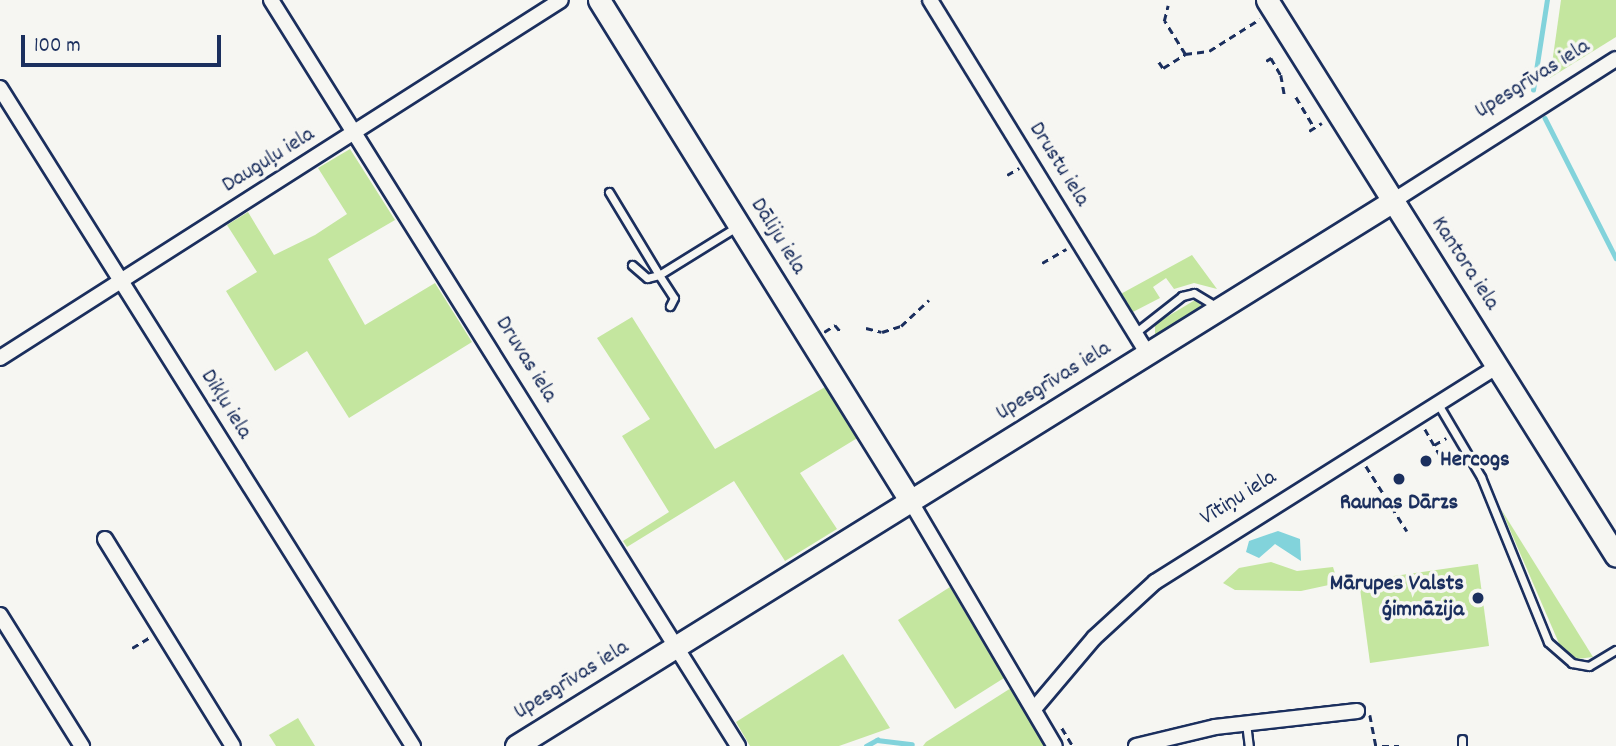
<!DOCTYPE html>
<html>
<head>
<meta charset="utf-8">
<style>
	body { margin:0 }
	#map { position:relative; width:1616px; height:746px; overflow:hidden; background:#f6f6f2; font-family:Dekko,sans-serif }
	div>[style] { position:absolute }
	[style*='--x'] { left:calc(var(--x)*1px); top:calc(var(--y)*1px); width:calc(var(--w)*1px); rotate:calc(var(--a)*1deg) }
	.green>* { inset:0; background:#c4e69f }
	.water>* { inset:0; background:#82d3db }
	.stream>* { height:4.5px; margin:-2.25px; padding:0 2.25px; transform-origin:2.25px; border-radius:2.25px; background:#82d3db }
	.path>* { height:2.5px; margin-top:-1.25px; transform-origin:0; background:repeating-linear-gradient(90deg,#1b2f5e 0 7px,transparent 0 12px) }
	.roads { filter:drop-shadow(2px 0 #1b2f5e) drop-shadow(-2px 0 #1b2f5e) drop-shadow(0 2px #1b2f5e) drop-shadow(0 -2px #1b2f5e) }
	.lane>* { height:7px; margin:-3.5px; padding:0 3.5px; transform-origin:3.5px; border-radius:3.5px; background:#f6f6f2 }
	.street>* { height:14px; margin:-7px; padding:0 7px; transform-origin:7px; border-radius:7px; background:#f6f6f2 }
	.secondary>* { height:21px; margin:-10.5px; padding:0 10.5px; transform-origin:10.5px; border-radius:10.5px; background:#f6f6f2 }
	.dots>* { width:19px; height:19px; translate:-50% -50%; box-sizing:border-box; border:4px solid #f6f6f2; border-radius:50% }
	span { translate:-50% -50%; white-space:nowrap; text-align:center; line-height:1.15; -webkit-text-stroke:7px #f6f6f2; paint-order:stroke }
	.street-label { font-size:23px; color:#1b2f5e }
	.poi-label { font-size:23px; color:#1b2f5e; font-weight:700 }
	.left { translate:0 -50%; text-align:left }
	.right { translate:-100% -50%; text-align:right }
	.scale { position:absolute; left:21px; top:35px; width:200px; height:32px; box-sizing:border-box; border:4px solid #1b2f5e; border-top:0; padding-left:9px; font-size:21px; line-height:24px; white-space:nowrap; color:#1b2f5e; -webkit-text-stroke:5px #f6f6f2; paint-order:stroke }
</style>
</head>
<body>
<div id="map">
	<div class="green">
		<i style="clip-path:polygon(1561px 0,1616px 0,1616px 37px,1550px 78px)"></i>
		<i style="clip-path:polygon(350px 149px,395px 220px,328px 259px,365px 325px,435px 283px,472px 342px,349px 418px,307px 351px,275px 371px,226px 291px,257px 272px,227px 225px,248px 212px,274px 255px,315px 235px,347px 214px,318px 168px)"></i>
		<i style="clip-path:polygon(1192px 255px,1217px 289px,1194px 283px,1174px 289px,1166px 278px,1153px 287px,1160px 298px,1129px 314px,1117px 296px)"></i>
		<i style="clip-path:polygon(1195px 300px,1202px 306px,1155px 336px,1155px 324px)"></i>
		<i style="clip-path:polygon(632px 317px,715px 449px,827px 386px,859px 437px,800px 473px,837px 529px,785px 561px,734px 481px,627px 547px,623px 541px,669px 512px,622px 436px,650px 419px,597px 338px)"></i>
		<i style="clip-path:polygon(1501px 509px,1593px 657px,1577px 659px,1561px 648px)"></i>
		<i style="clip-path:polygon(1271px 562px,1297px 571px,1333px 567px,1338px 583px,1301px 591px,1235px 590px,1223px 583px,1239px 568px)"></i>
		<i style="clip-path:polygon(1478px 564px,1489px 646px,1370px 663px,1359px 581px)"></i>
		<i style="clip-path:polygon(950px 587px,1004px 678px,955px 709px,898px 620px)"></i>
		<i style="clip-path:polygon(843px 654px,890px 728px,839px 746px,750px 746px,736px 722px)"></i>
		<i style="clip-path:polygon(1011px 688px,1047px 746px,923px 746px,926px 742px)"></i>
		<i style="clip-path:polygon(298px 718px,315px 746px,276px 746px,269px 735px)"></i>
	</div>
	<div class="water">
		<i style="clip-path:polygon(1278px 531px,1300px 539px,1301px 561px,1275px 544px,1259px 558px,1246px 552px,1249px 541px)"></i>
	</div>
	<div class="stream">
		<i style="--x:1533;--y:90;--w:91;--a:-81.2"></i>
		<i style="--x:1545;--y:118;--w:157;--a:63.1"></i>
		<i style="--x:866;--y:746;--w:13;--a:-29"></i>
		<i style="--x:877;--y:740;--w:35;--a:7"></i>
	</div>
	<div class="path">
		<i style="--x:1185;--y:54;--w:24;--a:-7"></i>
		<i style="--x:1209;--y:51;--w:60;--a:-32.1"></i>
		<i style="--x:1266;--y:61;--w:6;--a:-31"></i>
		<i style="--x:1271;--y:58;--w:20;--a:60"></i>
		<i style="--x:1281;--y:75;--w:23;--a:80"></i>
		<i style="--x:1159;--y:62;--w:7;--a:56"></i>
		<i style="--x:1163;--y:68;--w:26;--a:-32"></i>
		<i style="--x:1185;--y:54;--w:39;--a:-122"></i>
		<i style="--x:1164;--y:21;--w:16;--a:-76"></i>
		<i style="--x:1296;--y:97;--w:35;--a:59"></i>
		<i style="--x:1309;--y:131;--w:15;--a:-32"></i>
		<i style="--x:1007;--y:175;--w:14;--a:-30"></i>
		<i style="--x:1042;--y:263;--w:28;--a:-30"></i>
		<i style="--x:866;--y:328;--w:16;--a:14"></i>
		<i style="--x:882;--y:332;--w:20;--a:-18"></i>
		<i style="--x:901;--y:326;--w:38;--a:-43"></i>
		<i style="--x:824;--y:332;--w:13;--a:-32"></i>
		<i style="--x:835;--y:325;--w:8;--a:50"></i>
		<i style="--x:1425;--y:429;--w:40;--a:60.3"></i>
		<i style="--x:1445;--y:464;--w:16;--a:-30"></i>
		<i style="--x:1434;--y:445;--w:14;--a:-30"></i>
		<i style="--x:1366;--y:466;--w:77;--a:57.8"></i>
		<i style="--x:132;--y:648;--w:21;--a:-31"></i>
		<i style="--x:1370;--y:715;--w:32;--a:79"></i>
		<i style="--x:1062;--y:728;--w:21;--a:59"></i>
		<i style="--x:1382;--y:746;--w:17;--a:0"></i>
	</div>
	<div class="roads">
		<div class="lane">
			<i style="--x:609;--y:192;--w:97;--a:58.9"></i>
			<i style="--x:659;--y:275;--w:93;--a:-31.8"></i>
			<i style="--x:632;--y:265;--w:20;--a:41"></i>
			<i style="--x:647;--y:278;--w:12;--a:-14"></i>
			<i style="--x:659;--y:275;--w:27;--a:57"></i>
			<i style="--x:674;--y:298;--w:9;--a:117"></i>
			<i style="--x:1135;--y:333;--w:60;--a:-38.2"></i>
			<i style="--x:1182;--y:296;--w:12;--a:-14"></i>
			<i style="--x:1194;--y:293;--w:27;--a:31"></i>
			<i style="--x:1438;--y:404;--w:85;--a:59.5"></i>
			<i style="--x:1481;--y:477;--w:178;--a:67.9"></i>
			<i style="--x:1548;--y:642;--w:32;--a:41"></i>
			<i style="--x:1572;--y:663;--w:17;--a:10"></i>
			<i style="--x:1589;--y:666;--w:31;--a:-31"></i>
			<i style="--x:1246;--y:723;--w:23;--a:83"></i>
			<i style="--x:1462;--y:746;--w:7;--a:-90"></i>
		</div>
		<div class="street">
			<i style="--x:271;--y:0;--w:880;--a:57.95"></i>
			<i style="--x:930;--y:0;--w:417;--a:58.4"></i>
			<i style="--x:0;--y:88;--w:777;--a:57.89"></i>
			<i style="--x:1393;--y:201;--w:264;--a:-32.5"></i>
			<i style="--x:0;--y:358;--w:665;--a:-32.54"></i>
			<i style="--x:911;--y:502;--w:283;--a:59.5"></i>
			<i style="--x:105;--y:539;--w:243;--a:58.3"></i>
			<i style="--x:0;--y:615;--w:155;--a:58"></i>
			<i style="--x:1034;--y:709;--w:93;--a:-49.8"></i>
			<i style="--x:1094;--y:638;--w:83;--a:-42.6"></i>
			<i style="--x:1155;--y:582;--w:405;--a:-32.2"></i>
			<i style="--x:1136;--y:746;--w:81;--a:-13.5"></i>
			<i style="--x:1215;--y:727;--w:143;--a:-6.4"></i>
		</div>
		<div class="secondary">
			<i style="--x:599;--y:0;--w:591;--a:58.14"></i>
			<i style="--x:1267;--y:0;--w:656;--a:57.88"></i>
			<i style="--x:516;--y:746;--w:1033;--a:-31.86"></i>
		</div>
	</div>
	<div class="dots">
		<i style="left:1426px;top:461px;background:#1b2f5e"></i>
		<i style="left:1399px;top:479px;background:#1b2f5e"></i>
		<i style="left:1478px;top:598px;background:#1b2f5e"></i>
	</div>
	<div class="street-label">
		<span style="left:1533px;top:80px;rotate:-32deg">Upesgrīvas iela</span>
		<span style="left:269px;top:161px;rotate:-32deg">Dauguļu iela</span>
		<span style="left:1058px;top:165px;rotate:58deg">Drustu iela</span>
		<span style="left:777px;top:237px;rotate:58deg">Dāliju iela</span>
		<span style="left:1464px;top:264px;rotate:57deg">Kantora iela</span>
		<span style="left:525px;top:360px;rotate:58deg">Druvas iela</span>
		<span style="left:1054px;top:382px;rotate:-32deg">Upesgrīvas iela</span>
		<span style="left:225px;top:405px;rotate:58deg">Dikļu iela</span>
		<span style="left:1239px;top:499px;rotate:-32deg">Vītiņu iela</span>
		<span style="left:572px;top:681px;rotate:-32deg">Upesgrīvas iela</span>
	</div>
	<div class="poi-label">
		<span class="left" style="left:1440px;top:461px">Hercogs</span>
		<span style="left:1399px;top:504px">Raunas Dārzs</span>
		<span class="right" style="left:1464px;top:598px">Mārupes Valsts<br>ģimnāzija</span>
	</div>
	<div class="scale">100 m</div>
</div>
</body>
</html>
